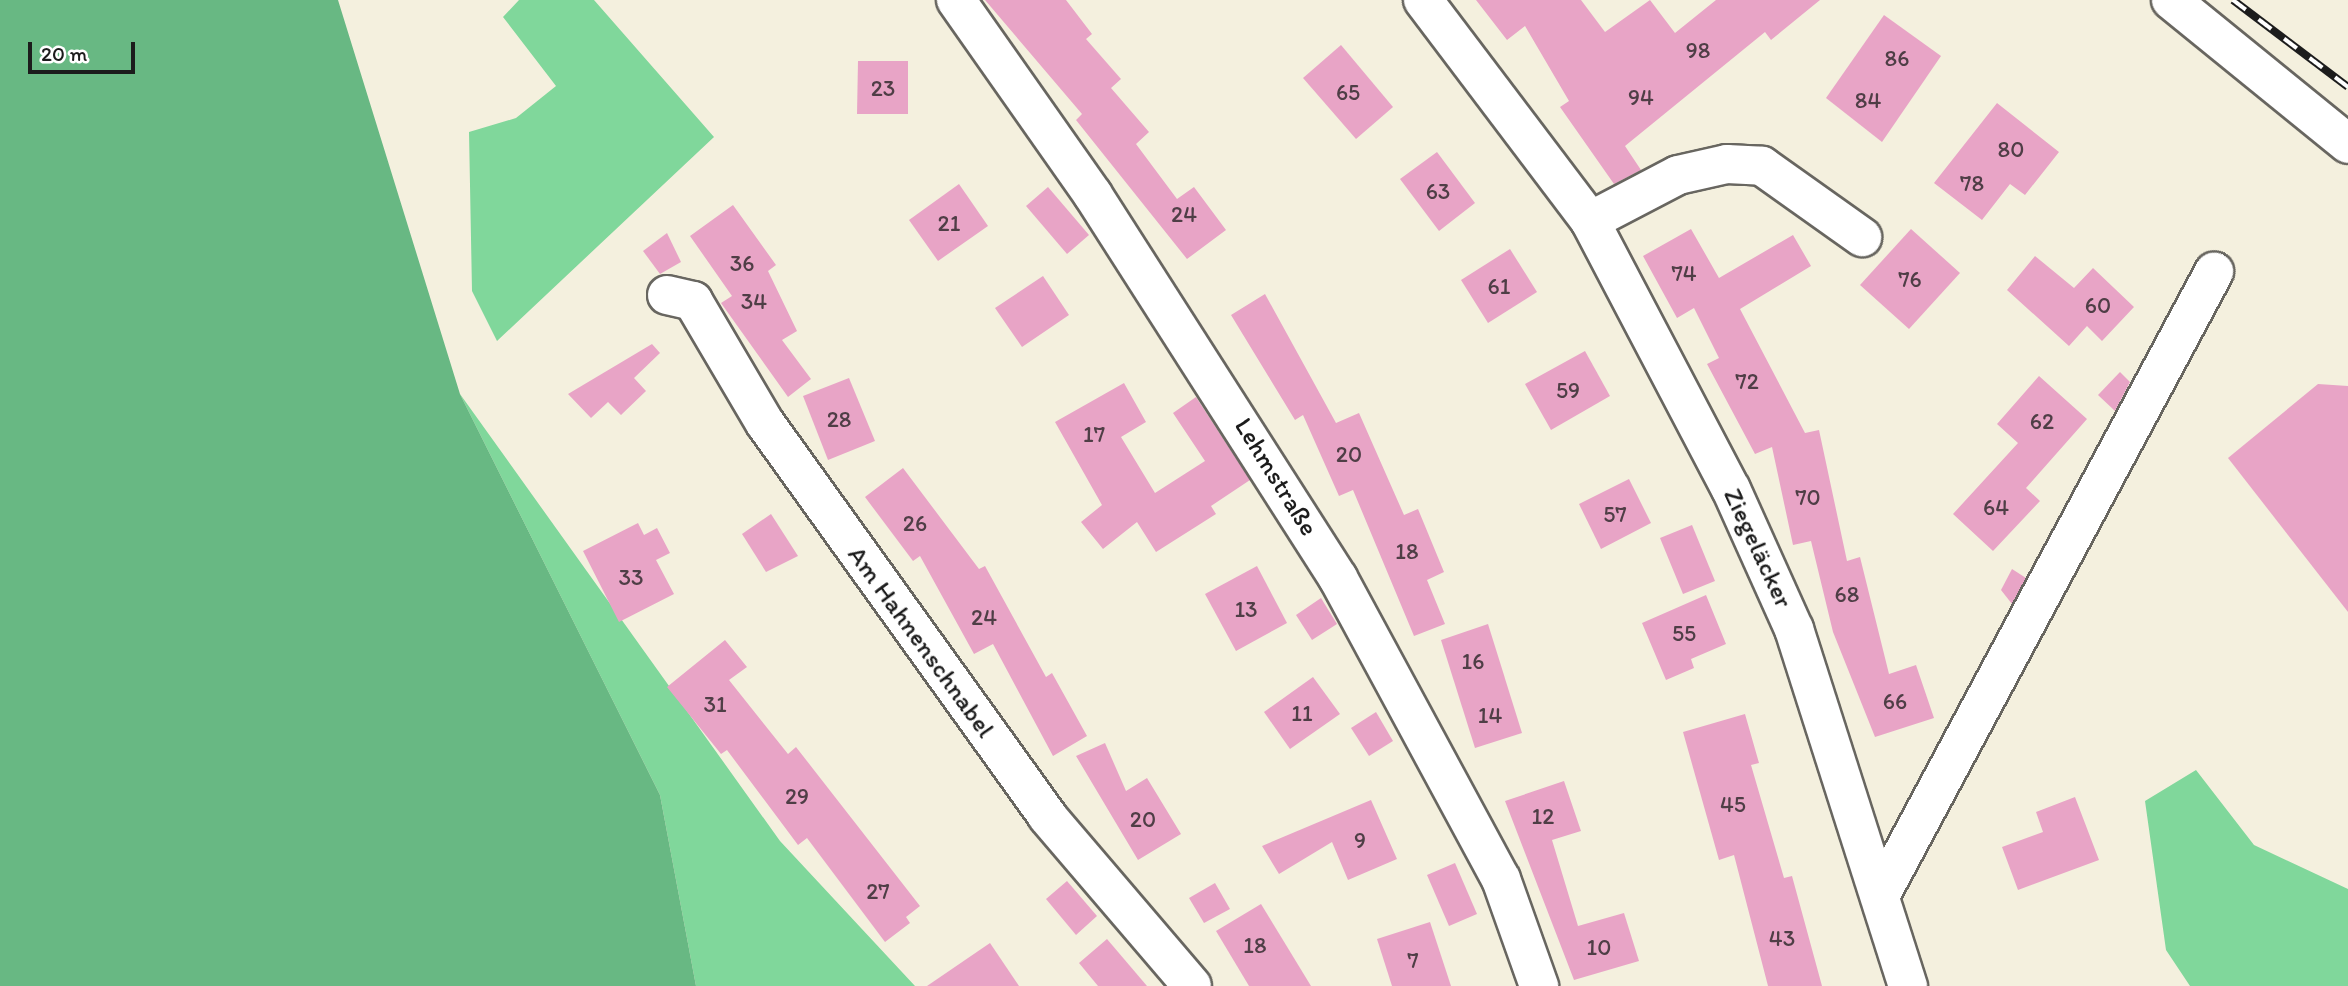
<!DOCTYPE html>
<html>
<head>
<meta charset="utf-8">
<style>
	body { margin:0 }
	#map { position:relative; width:2348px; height:986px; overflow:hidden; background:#f4f0de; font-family:Itim,sans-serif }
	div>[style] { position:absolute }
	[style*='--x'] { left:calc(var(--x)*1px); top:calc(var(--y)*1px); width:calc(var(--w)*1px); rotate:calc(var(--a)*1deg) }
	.green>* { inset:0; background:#80d79b }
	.forest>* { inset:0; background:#68b883 }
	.building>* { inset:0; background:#e8a4c6 }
	.roads { filter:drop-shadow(2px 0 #686660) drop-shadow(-2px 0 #686660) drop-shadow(0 2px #686660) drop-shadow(0 -2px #686660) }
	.minor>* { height:38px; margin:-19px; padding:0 19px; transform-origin:19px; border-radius:19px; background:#fff }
	.tertiary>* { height:38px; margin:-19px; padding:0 19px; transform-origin:19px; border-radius:19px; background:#fff }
	.rail>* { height:8px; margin-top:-4px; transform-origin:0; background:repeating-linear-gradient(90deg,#fff 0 16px,#1c1c1c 0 32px); box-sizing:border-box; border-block:2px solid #1c1c1c }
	span { translate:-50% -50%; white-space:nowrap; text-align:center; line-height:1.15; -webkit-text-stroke:5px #fff; paint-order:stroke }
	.number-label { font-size:23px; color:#4f3e46 }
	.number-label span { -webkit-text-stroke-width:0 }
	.street-label { font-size:26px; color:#1c1c1c }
	.scale { position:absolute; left:28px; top:42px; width:107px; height:32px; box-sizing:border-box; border:4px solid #1c1c1c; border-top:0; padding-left:9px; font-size:21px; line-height:24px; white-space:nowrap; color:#1c1c1c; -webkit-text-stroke:5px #fff; paint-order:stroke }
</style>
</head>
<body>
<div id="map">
	<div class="green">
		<i style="clip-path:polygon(519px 0,594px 0,714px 137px,497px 341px,472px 291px,469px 132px,516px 118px,556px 86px,503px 17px)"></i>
		<i style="clip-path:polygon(460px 394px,780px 841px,915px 986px,696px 986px,660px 795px)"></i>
		<i style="clip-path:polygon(2196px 770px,2254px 845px,2348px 889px,2348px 986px,2190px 986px,2166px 950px,2145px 801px)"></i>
	</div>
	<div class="forest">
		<i style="clip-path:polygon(0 0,338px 0,460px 394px,660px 795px,696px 986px,0 986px)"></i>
	</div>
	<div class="building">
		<i style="clip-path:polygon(985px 0,1066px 0,1092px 34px,1086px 39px,1121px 79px,1111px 88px,1149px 132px,1136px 144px,1177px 199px,1194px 187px,1226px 230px,1187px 259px,1076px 120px,1082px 114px)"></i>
		<i style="clip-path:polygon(1476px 0,1581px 0,1605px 32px,1650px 0,1675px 33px,1716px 0,1820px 0,1771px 40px,1765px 32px,1625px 146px,1641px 170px,1614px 184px,1560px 107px,1569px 101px,1525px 26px,1507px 40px)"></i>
		<i style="clip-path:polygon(1884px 15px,1941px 56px,1882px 142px,1826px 98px)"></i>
		<i style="clip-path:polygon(1341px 45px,1393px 107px,1356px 139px,1303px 78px)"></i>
		<i style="clip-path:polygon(858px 61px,908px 61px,908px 114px,857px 114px)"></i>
		<i style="clip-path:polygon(1997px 103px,2059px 152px,2025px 195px,2010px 184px,1982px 220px,1934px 183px)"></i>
		<i style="clip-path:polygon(1437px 152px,1475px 203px,1439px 231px,1400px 179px)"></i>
		<i style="clip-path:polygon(959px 184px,988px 226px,938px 261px,909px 220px)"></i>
		<i style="clip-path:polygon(1048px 187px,1089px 235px,1067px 254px,1026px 206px)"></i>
		<i style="clip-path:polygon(733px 205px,776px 265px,768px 271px,797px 331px,782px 340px,811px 379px,788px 397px,721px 303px,732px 296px,690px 236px)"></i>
		<i style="clip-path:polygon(1691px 229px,1719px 278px,1793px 235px,1811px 266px,1740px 309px,1805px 433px,1819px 430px,1847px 561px,1860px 557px,1889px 674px,1916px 665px,1934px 718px,1875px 737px,1833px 632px,1811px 541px,1793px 545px,1772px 447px,1755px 454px,1707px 364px,1719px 358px,1694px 308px,1677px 318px,1643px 256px)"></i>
		<i style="clip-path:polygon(1911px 229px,1960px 273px,1909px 329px,1860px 285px)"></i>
		<i style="clip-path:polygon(667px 233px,681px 262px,660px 274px,643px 251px)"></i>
		<i style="clip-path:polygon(1510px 249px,1537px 292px,1488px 323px,1461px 280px)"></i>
		<i style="clip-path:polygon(2035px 256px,2074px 288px,2093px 268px,2134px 307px,2102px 341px,2087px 326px,2069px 346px,2007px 290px)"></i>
		<i style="clip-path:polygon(1043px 276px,1069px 315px,1022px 347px,995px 308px)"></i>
		<i style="clip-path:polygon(1265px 294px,1336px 423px,1359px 413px,1404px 515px,1418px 509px,1444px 572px,1427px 580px,1445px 624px,1414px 636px,1353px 490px,1339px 496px,1303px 415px,1295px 420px,1231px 315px)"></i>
		<i style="clip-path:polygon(652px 344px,660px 353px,634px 378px,646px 391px,621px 415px,608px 402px,591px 418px,568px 394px)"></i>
		<i style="clip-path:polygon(1585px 351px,1610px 396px,1551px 430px,1525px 384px)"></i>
		<i style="clip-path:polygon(2120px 372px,2130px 382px,2115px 411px,2098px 395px)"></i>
		<i style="clip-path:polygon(2039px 376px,2087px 419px,2026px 488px,2040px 501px,1993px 551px,1953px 514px,2018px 443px,1997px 424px)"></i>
		<i style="clip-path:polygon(849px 378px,875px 441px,828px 460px,803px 396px)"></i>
		<i style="clip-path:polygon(1124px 383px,1146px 422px,1121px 437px,1155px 493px,1205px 461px,1173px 413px,1196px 397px,1250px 480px,1211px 506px,1216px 514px,1156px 552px,1137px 522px,1103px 549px,1081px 522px,1102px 505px,1055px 422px)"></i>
		<i style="clip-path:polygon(2318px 384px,2348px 386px,2348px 612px,2228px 458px)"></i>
		<i style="clip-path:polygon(903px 468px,979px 569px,985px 566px,1046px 677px,1052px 673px,1087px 736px,1053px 756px,993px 644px,974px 654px,920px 556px,913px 561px,865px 497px)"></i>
		<i style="clip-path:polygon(1629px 479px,1651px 523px,1601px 549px,1579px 504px)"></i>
		<i style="clip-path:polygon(771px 514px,798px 556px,766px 572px,742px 534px)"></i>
		<i style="clip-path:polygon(638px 523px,644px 535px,657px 528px,670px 553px,656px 560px,674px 594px,619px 622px,583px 551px)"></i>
		<i style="clip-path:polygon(1692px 525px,1715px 581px,1683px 594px,1660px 538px)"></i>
		<i style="clip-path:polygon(1257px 566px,1287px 623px,1236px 651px,1205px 594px)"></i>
		<i style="clip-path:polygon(2012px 569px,2026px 578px,2012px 604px,2001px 590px)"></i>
		<i style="clip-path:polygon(1706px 595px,1726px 644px,1691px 659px,1694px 668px,1666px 680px,1642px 623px)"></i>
		<i style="clip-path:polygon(1321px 598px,1337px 624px,1312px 640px,1296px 615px)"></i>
		<i style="clip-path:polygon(1488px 624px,1522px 733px,1475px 748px,1441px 640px)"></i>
		<i style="clip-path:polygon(725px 640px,747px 667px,729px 680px,788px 754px,796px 747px,920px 906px,906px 917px,910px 923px,885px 942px,807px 838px,798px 845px,727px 750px,721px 754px,667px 687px)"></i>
		<i style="clip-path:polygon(1313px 677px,1340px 714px,1290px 749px,1264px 712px)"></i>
		<i style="clip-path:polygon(1376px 712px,1393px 741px,1369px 756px,1351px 728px)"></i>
		<i style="clip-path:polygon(1745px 714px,1759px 763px,1751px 765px,1784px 878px,1792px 876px,1822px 986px,1768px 986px,1734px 855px,1719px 860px,1683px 732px)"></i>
		<i style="clip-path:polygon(1105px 743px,1126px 791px,1147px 778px,1181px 834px,1138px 860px,1076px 756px)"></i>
		<i style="clip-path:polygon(1564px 781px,1581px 831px,1552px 840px,1578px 926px,1624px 913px,1639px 961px,1574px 980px,1505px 801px)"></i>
		<i style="clip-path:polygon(2075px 797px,2099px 860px,2018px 890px,2002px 847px,2043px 832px,2036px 812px)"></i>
		<i style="clip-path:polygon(1371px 800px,1397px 859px,1348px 880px,1332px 842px,1279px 874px,1262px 846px)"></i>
		<i style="clip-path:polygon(1455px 863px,1477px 914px,1449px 926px,1427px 875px)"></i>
		<i style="clip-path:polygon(1067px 881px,1097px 916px,1076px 935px,1046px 899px)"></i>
		<i style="clip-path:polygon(1215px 883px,1230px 909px,1204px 923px,1189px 898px)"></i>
		<i style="clip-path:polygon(1261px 904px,1311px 986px,1249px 986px,1216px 931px)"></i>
		<i style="clip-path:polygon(1430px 922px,1451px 986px,1392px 986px,1377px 939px)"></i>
		<i style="clip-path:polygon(1107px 939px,1147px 986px,1098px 986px,1079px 963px)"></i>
		<i style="clip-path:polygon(990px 943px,1019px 986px,927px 986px)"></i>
	</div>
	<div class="roads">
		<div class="minor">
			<i style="--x:956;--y:0;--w:238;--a:54.9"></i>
			<i style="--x:1093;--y:195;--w:455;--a:57.4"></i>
			<i style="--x:1338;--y:578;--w:342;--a:61.6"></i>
			<i style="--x:1501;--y:879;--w:114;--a:70.4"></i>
			<i style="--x:1423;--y:0;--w:277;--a:52.9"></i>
			<i style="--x:1590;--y:221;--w:303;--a:62.3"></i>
			<i style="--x:1731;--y:489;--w:154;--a:65.8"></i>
			<i style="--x:1794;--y:629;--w:375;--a:72.3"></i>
			<i style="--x:1590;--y:221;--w:99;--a:-27.6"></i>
			<i style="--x:1678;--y:175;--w:50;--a:-12.7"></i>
			<i style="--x:1727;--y:164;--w:35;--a:3"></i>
			<i style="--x:1762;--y:166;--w:123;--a:35.4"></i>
			<i style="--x:667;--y:295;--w:27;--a:13"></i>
			<i style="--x:693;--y:301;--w:142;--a:59.5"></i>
			<i style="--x:765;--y:423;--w:484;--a:54.3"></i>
			<i style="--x:1047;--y:816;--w:223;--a:49.5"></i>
			<i style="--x:1881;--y:894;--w:706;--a:-61.84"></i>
		</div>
		<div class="tertiary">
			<i style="--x:2171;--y:0;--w:228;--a:39.1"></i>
		</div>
	</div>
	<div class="rail">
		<i style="--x:2233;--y:0;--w:144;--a:37.1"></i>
	</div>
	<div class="number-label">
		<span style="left:1698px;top:50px">98</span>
		<span style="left:1897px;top:58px">86</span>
		<span style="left:883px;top:88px">23</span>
		<span style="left:1348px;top:92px">65</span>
		<span style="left:1641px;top:97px">94</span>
		<span style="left:1868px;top:100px">84</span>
		<span style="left:2011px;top:149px">80</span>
		<span style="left:1972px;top:183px">78</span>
		<span style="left:1438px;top:191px">63</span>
		<span style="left:1184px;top:214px">24</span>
		<span style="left:949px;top:223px">21</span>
		<span style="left:742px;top:263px">36</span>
		<span style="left:1684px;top:273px">74</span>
		<span style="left:1910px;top:279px">76</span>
		<span style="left:1499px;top:286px">61</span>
		<span style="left:754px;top:301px">34</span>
		<span style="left:2098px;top:305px">60</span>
		<span style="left:1747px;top:381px">72</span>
		<span style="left:1568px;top:390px">59</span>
		<span style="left:839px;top:419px">28</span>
		<span style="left:2042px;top:421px">62</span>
		<span style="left:1094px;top:434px">17</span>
		<span style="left:1349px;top:454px">20</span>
		<span style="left:1808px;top:497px">70</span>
		<span style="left:1996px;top:507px">64</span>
		<span style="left:1615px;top:514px">57</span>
		<span style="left:915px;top:523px">26</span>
		<span style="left:1407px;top:551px">18</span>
		<span style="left:631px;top:577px">33</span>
		<span style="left:1847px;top:594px">68</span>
		<span style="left:1246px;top:609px">13</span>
		<span style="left:984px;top:617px">24</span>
		<span style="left:1684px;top:633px">55</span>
		<span style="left:1473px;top:661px">16</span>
		<span style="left:1895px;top:701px">66</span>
		<span style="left:715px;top:704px">31</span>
		<span style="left:1302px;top:713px">11</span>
		<span style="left:1490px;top:715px">14</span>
		<span style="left:797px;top:796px">29</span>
		<span style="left:1733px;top:804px">45</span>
		<span style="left:1543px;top:816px">12</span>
		<span style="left:1143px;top:819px">20</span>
		<span style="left:1360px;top:840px">9</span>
		<span style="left:878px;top:891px">27</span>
		<span style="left:1782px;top:938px">43</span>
		<span style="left:1255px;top:945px">18</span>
		<span style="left:1599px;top:947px">10</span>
		<span style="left:1413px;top:960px">7</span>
	</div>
	<div class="street-label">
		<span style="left:1276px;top:477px;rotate:58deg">Lehmstraße</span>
		<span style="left:1758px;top:548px;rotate:65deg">Ziegeläcker</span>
		<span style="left:921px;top:642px;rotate:54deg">Am Hahnenschnabel</span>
	</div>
	<div class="scale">20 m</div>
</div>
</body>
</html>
